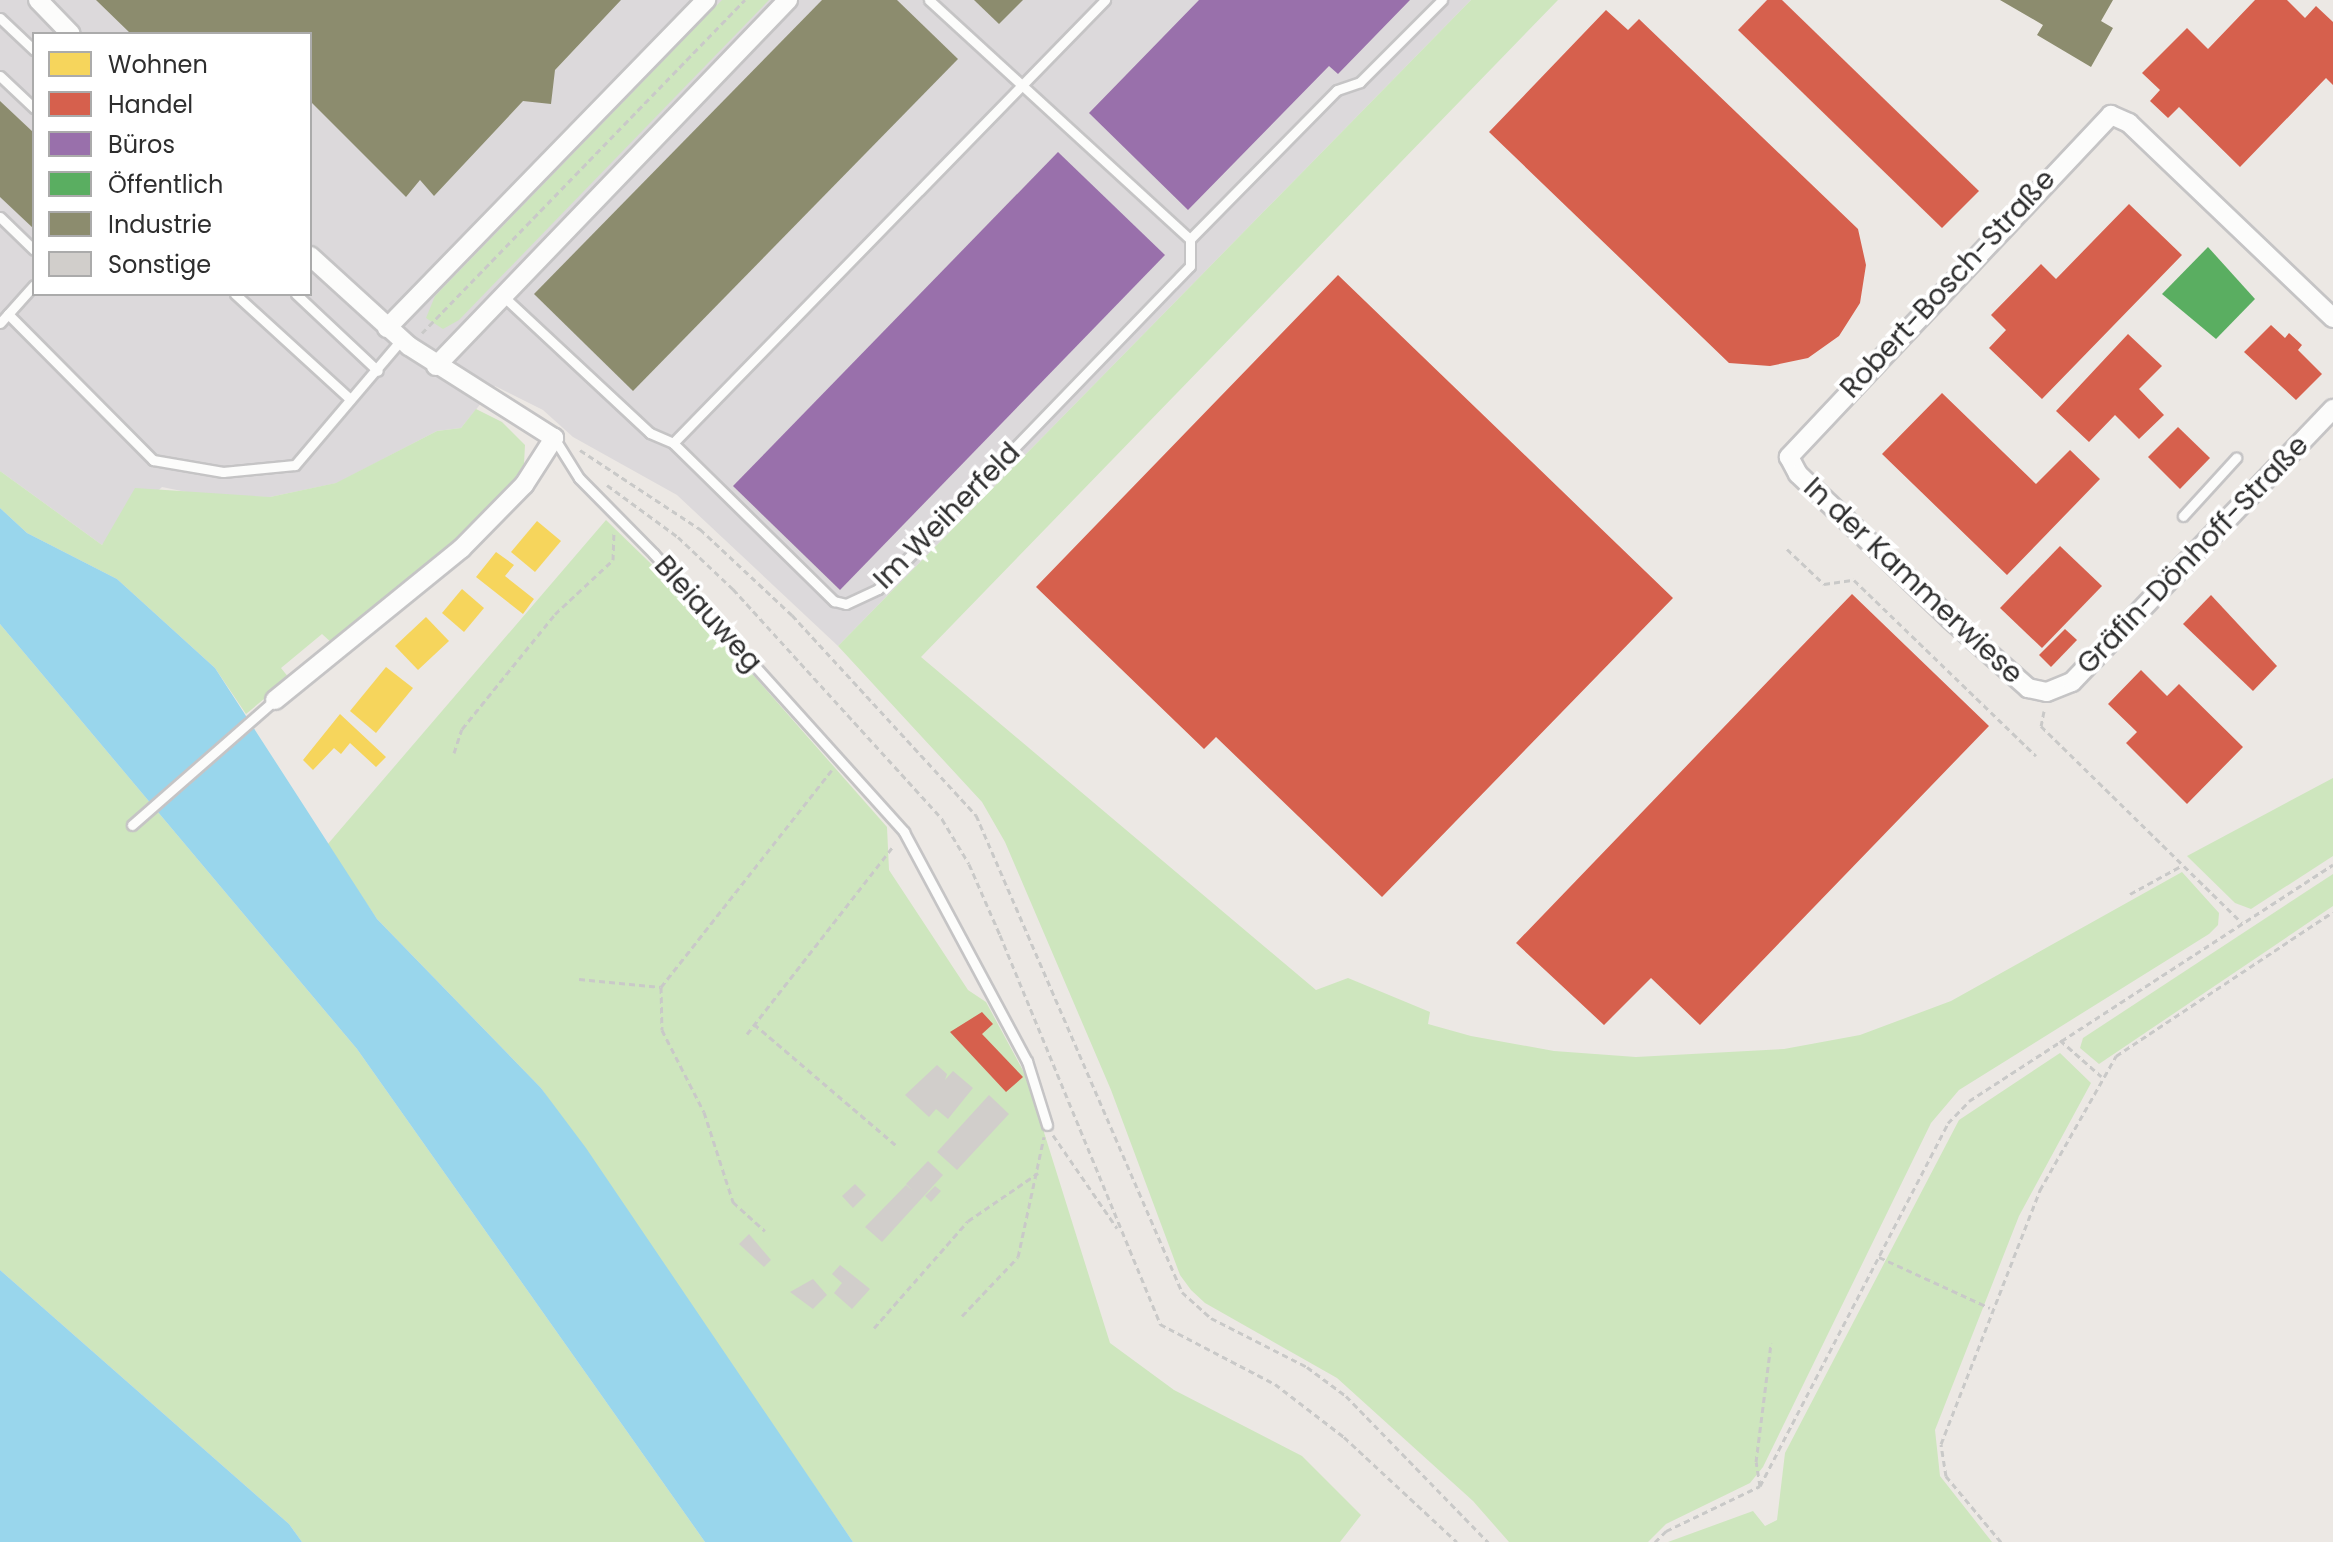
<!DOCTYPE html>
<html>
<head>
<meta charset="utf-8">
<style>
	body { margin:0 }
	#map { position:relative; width:2333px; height:1542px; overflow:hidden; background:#ece8e4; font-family:Poppins,sans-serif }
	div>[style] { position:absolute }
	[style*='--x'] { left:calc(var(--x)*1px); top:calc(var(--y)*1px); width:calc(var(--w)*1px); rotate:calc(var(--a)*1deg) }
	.industrial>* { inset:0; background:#dcd9db }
	.green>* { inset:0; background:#cee6be }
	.water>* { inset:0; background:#99d6ec }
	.homes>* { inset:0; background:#f6d55c }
	.shops>* { inset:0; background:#d6604d }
	.offices>* { inset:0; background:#9970ab }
	.public>* { inset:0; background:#5aae61 }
	.industry>* { inset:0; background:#8c8c6e }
	.building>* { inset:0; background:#d1cecb }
	.path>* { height:3px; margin-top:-1.5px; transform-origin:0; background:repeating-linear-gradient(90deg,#c9c9c8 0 6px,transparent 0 10px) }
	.roads { filter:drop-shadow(2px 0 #c5c4c5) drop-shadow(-2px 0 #c5c4c5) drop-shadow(0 2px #c5c4c5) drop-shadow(0 -2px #c5c4c5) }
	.service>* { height:9px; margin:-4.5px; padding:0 4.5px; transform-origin:4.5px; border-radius:4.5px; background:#fcfcfb }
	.minor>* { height:18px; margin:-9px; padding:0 9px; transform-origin:9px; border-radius:9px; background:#fcfcfb }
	span { translate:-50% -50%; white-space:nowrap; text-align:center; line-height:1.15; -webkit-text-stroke:8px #fff; paint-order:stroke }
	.street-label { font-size:28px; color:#2e2e2e }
	.legend { position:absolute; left:32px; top:32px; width:280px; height:264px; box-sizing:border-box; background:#fff; border:2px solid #ababab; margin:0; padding:10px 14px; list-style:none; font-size:24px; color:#2e2e2e }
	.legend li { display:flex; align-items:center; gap:16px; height:40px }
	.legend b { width:40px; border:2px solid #ababab }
</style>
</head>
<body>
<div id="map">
	<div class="industrial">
		<i style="clip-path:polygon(evenodd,0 0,1471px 0,838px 646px,677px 495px,573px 437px,543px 410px,495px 386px,461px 428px,437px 431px,337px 483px,270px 497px,206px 496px,162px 487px,102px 545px,0 471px,0 0,34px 34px,310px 34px,310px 294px,34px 294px,34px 34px)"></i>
	</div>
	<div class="green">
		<i style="clip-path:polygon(722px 0,769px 0,459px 320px,443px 329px,426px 318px,435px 296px)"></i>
		<i style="clip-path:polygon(1471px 0,1558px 0,921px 657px,1316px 990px,1348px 978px,1430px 1012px,1428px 1024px,1471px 1036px,1554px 1051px,1636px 1057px,1784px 1049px,1860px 1035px,1951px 1001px,2182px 872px,2219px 913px,2218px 925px,2209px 934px,1959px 1090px,1931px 1123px,1763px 1467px,1750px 1483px,1666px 1524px,1648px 1542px,1509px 1542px,1473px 1501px,1337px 1378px,1205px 1303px,1191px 1290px,1180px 1275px,1111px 1090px,1005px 842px,982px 802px,838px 646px)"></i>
		<i style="clip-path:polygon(476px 409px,502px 422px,525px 445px,524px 464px,504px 495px,455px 547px,333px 644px,322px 634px,281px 668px,289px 678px,246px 714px,215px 668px,117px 579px,27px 533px,0 508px,0 471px,102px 545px,135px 488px,270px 497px,336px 483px,437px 431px,461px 428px)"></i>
		<i style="clip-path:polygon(606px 520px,680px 592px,887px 827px,889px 870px,968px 990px,986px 1002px,1027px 1078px,1110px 1343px,1174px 1390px,1302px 1456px,1361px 1515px,1340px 1542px,853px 1542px,541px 1088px,377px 919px,327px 845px)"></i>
		<i style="clip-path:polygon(0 624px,357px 1049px,705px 1542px,302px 1542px,289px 1524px,0 1270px)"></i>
		<i style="clip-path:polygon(2333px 778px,2333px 856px,2251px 909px,2235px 903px,2187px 856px)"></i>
		<i style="clip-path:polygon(2333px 874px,2333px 906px,2099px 1064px,2080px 1048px,2083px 1038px)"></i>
		<i style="clip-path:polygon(2060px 1053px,2091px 1083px,2019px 1216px,1935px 1430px,1940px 1476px,1992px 1542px,1668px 1542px,1753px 1511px,1765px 1526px,1777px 1520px,1785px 1453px,1959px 1120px)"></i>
	</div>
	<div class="water">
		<i style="clip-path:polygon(0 508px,27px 533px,117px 579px,215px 668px,377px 919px,541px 1088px,586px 1148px,853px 1542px,705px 1542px,357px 1049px,0 624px)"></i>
		<i style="clip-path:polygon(0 1270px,289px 1524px,302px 1542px,0 1542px)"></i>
	</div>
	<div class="homes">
		<i style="clip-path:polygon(537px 521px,561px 541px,535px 572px,511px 552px)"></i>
		<i style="clip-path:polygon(496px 552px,514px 565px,505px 576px,534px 599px,523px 614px,476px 577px)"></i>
		<i style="clip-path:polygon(462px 589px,484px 608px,464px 632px,442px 613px)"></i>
		<i style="clip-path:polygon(426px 617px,449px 641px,418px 670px,395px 646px)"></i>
		<i style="clip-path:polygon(386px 667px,413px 688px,376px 733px,350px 711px)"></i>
		<i style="clip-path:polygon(340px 714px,386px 757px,376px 767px,350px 743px,341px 754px,334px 748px,313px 770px,303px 760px)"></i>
	</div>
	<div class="shops">
		<i style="clip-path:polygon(1767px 0,1782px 0,1979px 191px,1942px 228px,1738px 30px)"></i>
		<i style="clip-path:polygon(2255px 0,2287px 0,2305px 18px,2316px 6px,2333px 22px,2333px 85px,2326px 78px,2240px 167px,2179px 107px,2168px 118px,2150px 101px,2160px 90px,2142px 73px,2187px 28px,2208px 49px)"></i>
		<i style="clip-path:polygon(1606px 10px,1628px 30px,1639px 19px,1858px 229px,1866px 265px,1860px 303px,1839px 336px,1808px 358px,1770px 366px,1729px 363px,1489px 132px)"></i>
		<i style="clip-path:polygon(2129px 204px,2182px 255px,2042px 399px,1989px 348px,2006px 330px,1991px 315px,2041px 264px,2056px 279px)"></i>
		<i style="clip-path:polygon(1338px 275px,1673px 598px,1382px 897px,1216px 737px,1204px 749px,1036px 587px)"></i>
		<i style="clip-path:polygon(2271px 325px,2285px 338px,2289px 333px,2302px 345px,2298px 350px,2322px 374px,2296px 400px,2244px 352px)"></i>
		<i style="clip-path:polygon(2128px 334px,2162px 366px,2139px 389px,2164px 415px,2139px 439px,2115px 415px,2089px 442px,2056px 411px)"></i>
		<i style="clip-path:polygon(1942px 393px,2036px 484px,2070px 450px,2100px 479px,2007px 575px,1882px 454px)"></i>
		<i style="clip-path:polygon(2178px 427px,2210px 458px,2180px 489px,2148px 457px)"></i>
		<i style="clip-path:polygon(2060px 546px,2102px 586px,2042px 648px,2000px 608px)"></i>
		<i style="clip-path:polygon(1852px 594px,1989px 726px,1700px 1025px,1651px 978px,1604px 1025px,1516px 943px)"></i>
		<i style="clip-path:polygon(2211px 595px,2277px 666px,2253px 691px,2183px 624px)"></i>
		<i style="clip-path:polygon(2065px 629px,2077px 640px,2051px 667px,2039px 655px)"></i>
		<i style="clip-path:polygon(2141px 670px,2167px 696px,2179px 684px,2243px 747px,2187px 804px,2126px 743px,2137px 732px,2108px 704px)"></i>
		<i style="clip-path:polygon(982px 1012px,993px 1024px,982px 1034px,1023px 1077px,1006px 1092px,950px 1032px)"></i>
	</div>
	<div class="offices">
		<i style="clip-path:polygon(1199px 0,1410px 0,1338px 74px,1329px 66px,1188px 210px,1089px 113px)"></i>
		<i style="clip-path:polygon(1058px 152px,1165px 255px,840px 590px,733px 486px)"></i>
	</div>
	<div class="public">
		<i style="clip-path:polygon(2208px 247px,2255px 299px,2216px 339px,2162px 294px)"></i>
	</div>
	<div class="industry">
		<i style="clip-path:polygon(96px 0,621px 0,555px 70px,551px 104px,523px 101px,434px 196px,420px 180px,406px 197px,310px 101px,310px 34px,131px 34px)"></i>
		<i style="clip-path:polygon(822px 0,897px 0,958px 59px,633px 391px,534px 294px)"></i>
		<i style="clip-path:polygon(974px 0,1023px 0,999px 24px)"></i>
		<i style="clip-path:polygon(2000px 0,2113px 0,2101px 21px,2113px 28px,2091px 67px,2037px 35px,2043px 25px)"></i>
		<i style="clip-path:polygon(0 101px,34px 133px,34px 229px,0 197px)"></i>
	</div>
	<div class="building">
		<i style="clip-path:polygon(937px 1065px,947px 1074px,945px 1080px,953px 1071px,973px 1088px,948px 1119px,936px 1109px,929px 1117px,905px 1095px)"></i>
		<i style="clip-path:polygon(989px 1095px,1009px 1114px,957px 1170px,937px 1152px)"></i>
		<i style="clip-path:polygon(928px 1161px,943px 1175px,882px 1242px,865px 1227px,906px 1185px,913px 1191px,906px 1184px)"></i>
		<i style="clip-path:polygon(855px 1184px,866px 1195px,853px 1208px,842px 1196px)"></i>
		<i style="clip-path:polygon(935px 1186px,941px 1191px,931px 1202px,925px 1196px)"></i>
		<i style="clip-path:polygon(749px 1234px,771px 1260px,764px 1267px,739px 1244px)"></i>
		<i style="clip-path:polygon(840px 1265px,870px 1289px,852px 1309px,834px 1293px,842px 1283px,832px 1274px)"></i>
		<i style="clip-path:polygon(813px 1279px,827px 1295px,813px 1309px,790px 1292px)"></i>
	</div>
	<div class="path">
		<i style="--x:422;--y:333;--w:464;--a:-45.9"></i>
		<i style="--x:580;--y:450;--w:144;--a:33.4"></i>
		<i style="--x:700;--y:529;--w:126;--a:43.1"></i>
		<i style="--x:792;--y:615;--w:272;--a:47.4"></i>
		<i style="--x:976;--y:815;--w:520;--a:66.64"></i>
		<i style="--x:1182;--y:1292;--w:39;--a:42"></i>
		<i style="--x:1211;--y:1318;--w:108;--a:27"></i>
		<i style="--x:1307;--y:1367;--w:49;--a:36.6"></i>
		<i style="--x:1346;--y:1396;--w:204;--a:45.8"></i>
		<i style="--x:607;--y:485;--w:88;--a:36.2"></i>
		<i style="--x:678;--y:537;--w:76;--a:43.4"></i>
		<i style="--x:733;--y:589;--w:311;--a:47.7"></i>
		<i style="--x:942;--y:819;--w:52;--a:59"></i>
		<i style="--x:969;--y:864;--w:77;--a:66.4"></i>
		<i style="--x:1000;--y:935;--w:421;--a:67.6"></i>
		<i style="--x:1160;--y:1324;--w:130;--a:27.6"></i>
		<i style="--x:1275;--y:1384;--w:87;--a:37.5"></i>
		<i style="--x:1344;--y:1437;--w:154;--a:42.9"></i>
		<i style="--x:1787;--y:549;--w:51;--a:43.4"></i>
		<i style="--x:1824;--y:584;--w:30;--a:-8"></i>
		<i style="--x:1854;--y:580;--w:253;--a:44"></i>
		<i style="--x:2044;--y:711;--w:15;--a:101"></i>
		<i style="--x:2041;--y:726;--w:281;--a:44.4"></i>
		<i style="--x:454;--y:753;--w:25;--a:-72"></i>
		<i style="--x:462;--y:729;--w:148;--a:-51"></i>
		<i style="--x:555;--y:614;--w:79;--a:-43"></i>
		<i style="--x:613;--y:560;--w:27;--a:-88"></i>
		<i style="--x:2130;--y:894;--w:60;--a:-28.7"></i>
		<i style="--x:579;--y:979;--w:82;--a:5.6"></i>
		<i style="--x:661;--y:987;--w:276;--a:-51.8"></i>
		<i style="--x:661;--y:987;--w:43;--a:88.7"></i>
		<i style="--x:662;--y:1030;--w:92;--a:62.9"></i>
		<i style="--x:704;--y:1112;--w:95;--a:72.1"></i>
		<i style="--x:733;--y:1202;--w:43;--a:42.2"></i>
		<i style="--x:754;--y:1024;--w:189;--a:40.5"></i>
		<i style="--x:747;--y:1034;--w:239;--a:-52.1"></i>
		<i style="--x:2060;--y:1040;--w:55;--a:41.3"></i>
		<i style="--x:1053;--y:1135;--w:113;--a:55.5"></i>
		<i style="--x:1879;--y:1257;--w:122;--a:24.7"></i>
		<i style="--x:962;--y:1316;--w:81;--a:-46.5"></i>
		<i style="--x:1018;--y:1257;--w:123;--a:-77.8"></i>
		<i style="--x:874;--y:1328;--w:142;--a:-48.7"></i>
		<i style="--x:968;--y:1221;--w:85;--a:-34.4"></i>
		<i style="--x:1760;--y:1486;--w:24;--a:-99"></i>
		<i style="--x:1756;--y:1462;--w:120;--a:-82.8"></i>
		<i style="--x:1655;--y:1542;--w:16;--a:-45"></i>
		<i style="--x:1666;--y:1531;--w:104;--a:-25.6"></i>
		<i style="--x:1760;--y:1486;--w:409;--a:-62.6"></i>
		<i style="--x:1948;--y:1123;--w:30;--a:-46"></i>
		<i style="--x:1969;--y:1101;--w:434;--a:-33"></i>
		<i style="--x:2001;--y:1542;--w:86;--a:-129.8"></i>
		<i style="--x:1946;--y:1476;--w:32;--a:-99"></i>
		<i style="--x:1941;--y:1444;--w:273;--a:-68.7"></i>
		<i style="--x:2040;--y:1190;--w:154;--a:-60.4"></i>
		<i style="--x:2116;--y:1056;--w:260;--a:-33.6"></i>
	</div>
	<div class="roads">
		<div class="service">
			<i style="--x:929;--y:0;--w:354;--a:42.5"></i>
			<i style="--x:1190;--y:239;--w:209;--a:-45.4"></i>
			<i style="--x:1337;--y:90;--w:24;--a:-19"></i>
			<i style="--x:1360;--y:82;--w:116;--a:-45"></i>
			<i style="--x:0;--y:18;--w:47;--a:43.3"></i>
			<i style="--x:0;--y:76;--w:47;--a:43.3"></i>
			<i style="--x:0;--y:217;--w:47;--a:44.1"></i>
			<i style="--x:235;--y:294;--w:156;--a:42.4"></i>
			<i style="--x:296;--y:294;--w:112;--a:43.2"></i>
			<i style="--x:503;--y:296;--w:201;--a:43"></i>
			<i style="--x:650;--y:433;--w:25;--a:23"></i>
			<i style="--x:673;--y:443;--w:226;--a:44.5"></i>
			<i style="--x:834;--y:601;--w:12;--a:14"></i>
			<i style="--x:846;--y:604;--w:35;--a:-25"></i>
			<i style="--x:878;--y:589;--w:449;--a:-46"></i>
			<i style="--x:1190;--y:266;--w:27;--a:-90"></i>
			<i style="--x:8;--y:314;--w:206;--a:45.2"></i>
			<i style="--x:153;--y:460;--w:71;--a:9.7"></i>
			<i style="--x:223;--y:472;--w:72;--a:-5.6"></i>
			<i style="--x:295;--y:465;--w:165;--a:-49.7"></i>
			<i style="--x:0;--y:323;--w:51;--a:-48.2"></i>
			<i style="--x:554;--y:438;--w:47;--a:58"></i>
			<i style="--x:579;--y:478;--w:107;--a:45.4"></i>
			<i style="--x:654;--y:554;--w:374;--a:48"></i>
			<i style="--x:904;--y:832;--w:260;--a:61.8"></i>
			<i style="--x:1027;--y:1061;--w:67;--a:72.6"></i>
			<i style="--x:673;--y:443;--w:619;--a:-45.72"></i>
			<i style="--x:2183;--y:516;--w:79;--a:-47.6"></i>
			<i style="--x:132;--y:825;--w:190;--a:-41.2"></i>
		</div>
		<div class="minor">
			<i style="--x:38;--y:0;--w:47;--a:45.9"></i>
			<i style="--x:2333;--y:318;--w:282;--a:-136.3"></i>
			<i style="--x:2129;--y:123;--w:20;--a:-156"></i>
			<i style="--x:2111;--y:115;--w:470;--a:133.3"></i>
			<i style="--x:1789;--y:457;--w:19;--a:62"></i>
			<i style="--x:1798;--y:474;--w:209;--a:43.6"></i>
			<i style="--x:1949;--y:618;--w:106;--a:41.5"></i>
			<i style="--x:2028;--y:688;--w:19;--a:12"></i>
			<i style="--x:2047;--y:692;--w:27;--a:-22"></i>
			<i style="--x:2072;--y:682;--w:378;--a:-46.3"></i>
			<i style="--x:387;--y:328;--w:458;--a:-45.8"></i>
			<i style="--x:436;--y:366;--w:508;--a:-46.12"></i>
			<i style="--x:275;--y:700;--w:240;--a:-39.1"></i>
			<i style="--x:461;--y:549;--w:90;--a:-45.5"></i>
			<i style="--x:524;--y:485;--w:56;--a:-57.4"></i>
			<i style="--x:554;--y:438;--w:172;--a:-147.6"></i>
			<i style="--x:409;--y:346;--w:134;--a:-137.7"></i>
		</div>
	</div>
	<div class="street-label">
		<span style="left:1948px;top:284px;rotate:-47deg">Robert-Bosch-Straße</span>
		<span style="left:947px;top:516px;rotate:-45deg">Im Weiherfeld</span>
		<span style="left:2193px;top:555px;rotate:-46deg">Gräfin-Dönhoff-Straße</span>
		<span style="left:1913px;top:581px;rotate:43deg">In der Kammerwiese</span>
		<span style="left:708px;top:614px;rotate:48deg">Bleiauweg</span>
	</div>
	<ul class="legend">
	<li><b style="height:22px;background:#f6d55c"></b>Wohnen</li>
	<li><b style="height:22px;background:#d6604d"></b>Handel</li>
	<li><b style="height:22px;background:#9970ab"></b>Büros</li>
	<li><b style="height:22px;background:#5aae61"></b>Öffentlich</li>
	<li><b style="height:22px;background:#8c8c6e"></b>Industrie</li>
	<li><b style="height:22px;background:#d1cecb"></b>Sonstige</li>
	</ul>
</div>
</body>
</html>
